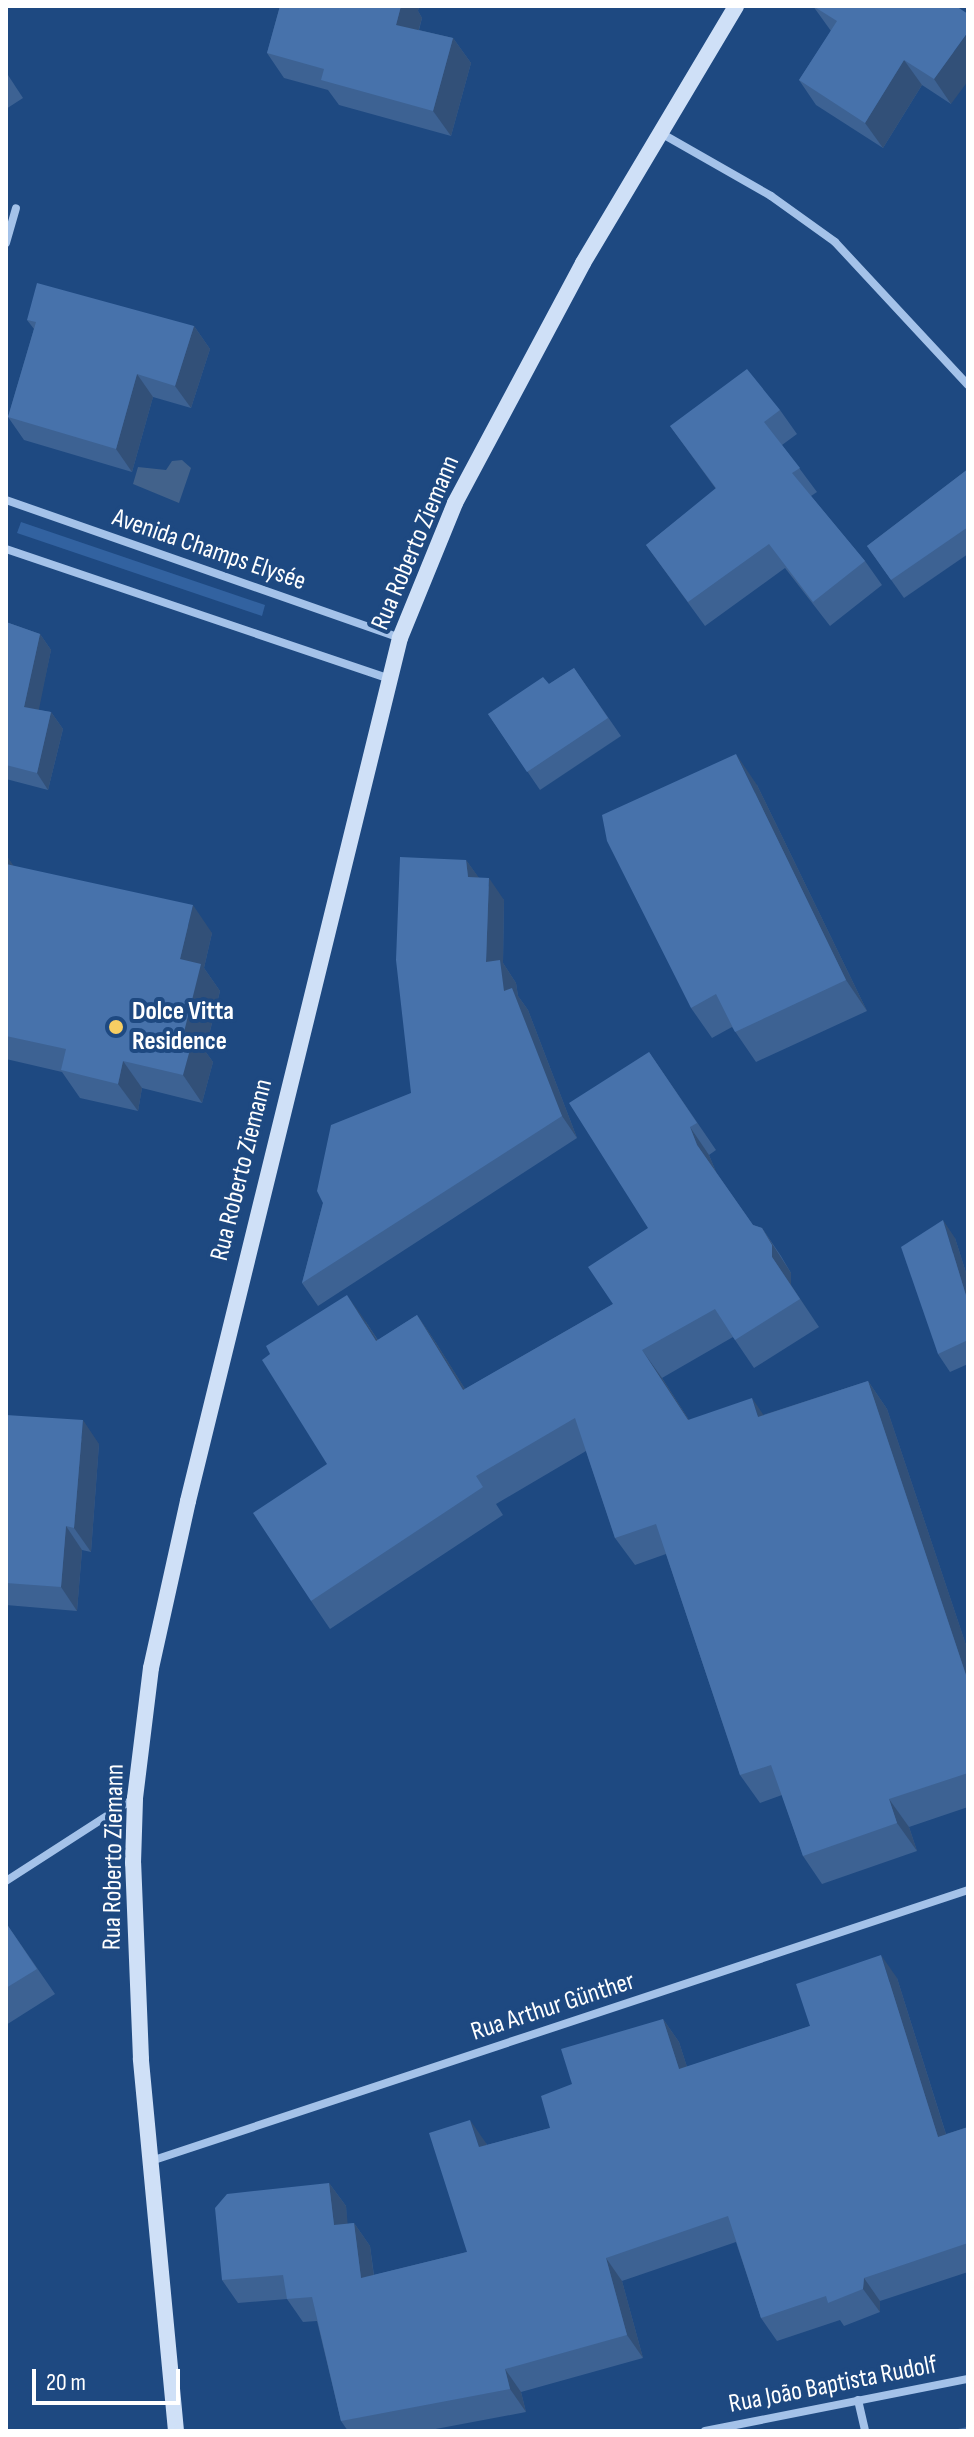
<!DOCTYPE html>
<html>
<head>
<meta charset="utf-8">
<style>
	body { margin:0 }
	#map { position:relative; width:974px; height:2437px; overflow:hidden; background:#1e4981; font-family:"Sofia Sans Condensed",sans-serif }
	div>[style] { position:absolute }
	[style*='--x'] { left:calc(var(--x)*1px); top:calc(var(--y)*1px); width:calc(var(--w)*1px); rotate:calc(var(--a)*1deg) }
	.green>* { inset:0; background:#3262a0 }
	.water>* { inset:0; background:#42628b }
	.street>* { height:8px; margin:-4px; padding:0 4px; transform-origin:4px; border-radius:4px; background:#a4c2e9 }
	.secondary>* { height:16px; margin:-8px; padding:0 8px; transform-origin:8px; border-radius:8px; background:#cfe0f7 }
	.wall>* { inset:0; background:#3d6293 }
	.shaded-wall>* { inset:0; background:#325078 }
	.building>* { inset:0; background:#4772ab }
	.dots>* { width:22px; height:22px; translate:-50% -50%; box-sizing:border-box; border:4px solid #1e4981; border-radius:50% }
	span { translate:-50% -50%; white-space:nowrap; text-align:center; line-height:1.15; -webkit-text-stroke:8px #1e4981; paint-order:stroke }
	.street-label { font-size:26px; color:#fff }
	.poi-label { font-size:26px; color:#fff; font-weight:700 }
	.left { translate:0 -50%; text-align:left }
	.frame { position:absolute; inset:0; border:8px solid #fff; pointer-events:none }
	.scale { position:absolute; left:32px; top:2369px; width:148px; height:36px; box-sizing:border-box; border:4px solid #fff; border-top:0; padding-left:10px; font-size:24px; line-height:28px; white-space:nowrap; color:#fff; -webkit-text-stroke:6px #1e4981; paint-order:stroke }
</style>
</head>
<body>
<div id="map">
	<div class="green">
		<i style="clip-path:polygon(21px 522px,265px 605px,262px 616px,17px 533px)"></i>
	</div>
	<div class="water">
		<i style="clip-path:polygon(182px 460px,191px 468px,179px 503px,133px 484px,138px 467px,166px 470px,172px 461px)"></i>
	</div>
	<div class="street">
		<i style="--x:659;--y:132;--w:129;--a:29.7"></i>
		<i style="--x:771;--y:196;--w:79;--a:35.7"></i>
		<i style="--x:835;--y:242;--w:195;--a:47.1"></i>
		<i style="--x:6;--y:243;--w:36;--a:-74"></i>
		<i style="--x:6;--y:500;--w:417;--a:19.3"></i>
		<i style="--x:6;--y:549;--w:402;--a:18.7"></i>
		<i style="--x:6;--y:1881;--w:151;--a:-32.8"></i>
		<i style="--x:151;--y:2161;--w:861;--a:-18.35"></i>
		<i style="--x:858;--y:2400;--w:32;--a:77"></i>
		<i style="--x:705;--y:2431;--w:268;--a:-11.2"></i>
	</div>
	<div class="secondary">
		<i style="--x:176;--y:2431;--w:374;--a:-95.4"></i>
		<i style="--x:141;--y:2059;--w:196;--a:-92.3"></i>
		<i style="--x:133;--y:1863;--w:65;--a:-88.2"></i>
		<i style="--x:135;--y:1798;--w:131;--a:-83"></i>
		<i style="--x:151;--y:1668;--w:171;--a:-77.5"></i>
		<i style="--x:188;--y:1501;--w:889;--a:-76.2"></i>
		<i style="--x:400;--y:638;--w:146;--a:-67.8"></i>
		<i style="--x:455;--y:503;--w:272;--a:-61.9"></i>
		<i style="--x:583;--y:263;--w:299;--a:-59.2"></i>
	</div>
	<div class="wall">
		<i style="clip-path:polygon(280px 6px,419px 6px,418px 11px,422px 18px,419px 30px,453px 38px,471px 63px,451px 136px,339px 105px,328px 90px,284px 78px,267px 53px)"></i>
		<i style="clip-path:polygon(813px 6px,956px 6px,951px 104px,922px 85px,883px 148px,816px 105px,799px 80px,831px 31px)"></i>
		<i style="clip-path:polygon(6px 72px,23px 98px,6px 109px)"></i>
		<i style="clip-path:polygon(27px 320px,194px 326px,210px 349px,191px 408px,153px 397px,132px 472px,24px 440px,8px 417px,34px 329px)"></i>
		<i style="clip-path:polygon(780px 410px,797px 434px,782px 445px,817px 492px,811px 496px,865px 561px,882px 585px,830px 626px,785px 568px,705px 626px,646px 545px,716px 489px,670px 426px)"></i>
		<i style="clip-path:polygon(968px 469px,968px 554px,904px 598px,867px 546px)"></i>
		<i style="clip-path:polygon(6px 622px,40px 634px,51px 650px,38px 710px,51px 712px,63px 729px,48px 790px,6px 779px)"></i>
		<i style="clip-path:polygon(574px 668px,621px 736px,540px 790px,488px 714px,549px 684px)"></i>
		<i style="clip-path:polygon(757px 785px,867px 1011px,756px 1062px,732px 1027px,712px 1038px,691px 1008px)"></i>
		<i style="clip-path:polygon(6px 855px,13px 866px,212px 933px,204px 968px,220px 991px,205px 1051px,213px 1062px,202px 1103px,142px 1088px,138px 1111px,80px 1098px,62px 1072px,6px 1059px)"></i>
		<i style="clip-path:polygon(466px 860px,478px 877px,504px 900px,503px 963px,516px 983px,518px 996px,528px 1010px,577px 1138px,318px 1306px,302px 1283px,323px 1203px,411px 1093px)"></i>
		<i style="clip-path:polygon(649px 1052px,716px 1150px,709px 1155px,716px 1172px,753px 1225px,762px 1228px,781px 1256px,791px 1273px,791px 1285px,819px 1327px,754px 1368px,733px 1337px,662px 1378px,689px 1420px,763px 1415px,868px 1381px,887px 1409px,968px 1651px,968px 1807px,909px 1827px,917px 1851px,822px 1884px,803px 1856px,782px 1795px,760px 1803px,740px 1775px,666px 1554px,635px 1565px,615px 1538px,586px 1451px,496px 1504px,503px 1515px,330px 1629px,311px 1601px,327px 1464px,366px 1322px,378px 1340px,417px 1315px,436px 1343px,465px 1389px,613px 1304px,648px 1228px)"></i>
		<i style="clip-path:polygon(955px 1238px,968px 1279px,968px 1364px,950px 1372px,938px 1354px)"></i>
		<i style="clip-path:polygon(6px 1415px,99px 1444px,91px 1552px,82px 1550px,77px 1611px,6px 1605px)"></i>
		<i style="clip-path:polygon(6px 1923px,55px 1994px,6px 2025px)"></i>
		<i style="clip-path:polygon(897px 1978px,946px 2134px,968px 2127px,968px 2272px,880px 2301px,880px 2312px,844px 2326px,840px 2320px,777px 2341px,761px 2318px,736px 2242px,622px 2281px,643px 2358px,521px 2392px,526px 2412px,425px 2431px,348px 2431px,341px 2421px,317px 2321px,303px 2322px,287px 2299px,238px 2303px,222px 2280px,329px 2183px,346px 2206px,347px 2224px,354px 2223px,370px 2246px,374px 2275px,467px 2252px,486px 2143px,487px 2145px,550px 2128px,572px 2084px,663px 2019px,679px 2042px,687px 2067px,810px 2026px)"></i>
	</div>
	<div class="shaded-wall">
		<i style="clip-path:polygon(401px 6px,419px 6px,418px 11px,422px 18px,413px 50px,396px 25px)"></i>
		<i style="clip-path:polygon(968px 32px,968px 81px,951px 104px,934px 79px)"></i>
		<i style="clip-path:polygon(453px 38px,471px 63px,451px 136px,433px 111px)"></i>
		<i style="clip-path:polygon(904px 60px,922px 85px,883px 148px,865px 123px)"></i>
		<i style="clip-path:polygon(194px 326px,210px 349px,191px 408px,175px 386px)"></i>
		<i style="clip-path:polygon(137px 374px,153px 397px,132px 472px,116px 449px)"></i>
		<i style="clip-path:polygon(40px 634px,51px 650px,36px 724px,24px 707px)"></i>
		<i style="clip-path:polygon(51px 712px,63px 729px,48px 790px,37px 773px)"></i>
		<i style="clip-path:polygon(736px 754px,757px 785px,867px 1011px,846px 980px)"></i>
		<i style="clip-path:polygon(6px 855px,15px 868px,6px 883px)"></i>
		<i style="clip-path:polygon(466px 860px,482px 882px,468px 877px)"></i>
		<i style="clip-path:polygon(489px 878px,504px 900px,503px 963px,516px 983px,518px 996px,528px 1010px,577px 1138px,562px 1116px,504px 991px,486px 962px)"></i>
		<i style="clip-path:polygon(193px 905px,212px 933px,204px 968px,220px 991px,205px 1051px,213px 1062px,202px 1103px,183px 1075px,184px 1032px,180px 959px)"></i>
		<i style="clip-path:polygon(123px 1061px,142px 1088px,138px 1111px,118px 1084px)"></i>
		<i style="clip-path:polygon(690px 1127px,709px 1155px,716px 1172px,697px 1145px)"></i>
		<i style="clip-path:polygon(943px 1220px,955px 1238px,968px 1279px,968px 1302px)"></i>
		<i style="clip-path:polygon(762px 1228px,791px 1273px,791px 1285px,819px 1327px,772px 1257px)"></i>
		<i style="clip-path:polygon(347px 1295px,366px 1322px,396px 1369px,376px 1341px)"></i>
		<i style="clip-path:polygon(417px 1315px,436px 1343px,483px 1417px,463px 1390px)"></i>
		<i style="clip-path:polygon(642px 1350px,662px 1378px,707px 1448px,688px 1420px)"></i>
		<i style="clip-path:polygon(868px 1381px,887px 1409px,968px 1651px,968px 1681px)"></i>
		<i style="clip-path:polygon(752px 1398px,771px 1426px,758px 1417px)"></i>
		<i style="clip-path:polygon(83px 1420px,99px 1444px,91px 1552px,74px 1528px)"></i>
		<i style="clip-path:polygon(66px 1526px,82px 1550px,77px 1611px,61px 1587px)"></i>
		<i style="clip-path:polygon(889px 1799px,909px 1827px,917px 1851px,897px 1823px)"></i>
		<i style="clip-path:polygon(881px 1955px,897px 1978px,954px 2160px,938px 2137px)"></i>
		<i style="clip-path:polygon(663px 2019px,679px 2042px,695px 2092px,679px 2069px)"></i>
		<i style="clip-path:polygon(470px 2120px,486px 2143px,495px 2170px,479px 2147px)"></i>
		<i style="clip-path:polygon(329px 2183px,346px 2206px,350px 2248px,334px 2225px)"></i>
		<i style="clip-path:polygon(354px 2223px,370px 2246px,377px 2301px,361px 2278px)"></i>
		<i style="clip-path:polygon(606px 2258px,622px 2281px,643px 2358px,627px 2335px)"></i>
		<i style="clip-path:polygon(864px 2278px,880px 2301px,880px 2312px,863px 2289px)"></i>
		<i style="clip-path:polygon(505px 2369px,521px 2392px,526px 2412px,510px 2389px)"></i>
	</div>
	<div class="building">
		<i style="clip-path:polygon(280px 6px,401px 6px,396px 25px,453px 38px,433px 111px,321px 80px,324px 69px,267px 53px)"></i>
		<i style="clip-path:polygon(813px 6px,956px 6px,968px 14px,968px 32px,934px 79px,904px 60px,865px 123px,799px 80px,837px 21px)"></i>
		<i style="clip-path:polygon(37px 283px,194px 326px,175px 386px,137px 374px,116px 449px,8px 417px,36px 322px,27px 320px)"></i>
		<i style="clip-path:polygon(747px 369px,780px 410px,764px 422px,800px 468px,792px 473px,865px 561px,813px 602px,769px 544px,688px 602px,646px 545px,716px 488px,670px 426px)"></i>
		<i style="clip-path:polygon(968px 469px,968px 527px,891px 580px,867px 546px)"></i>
		<i style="clip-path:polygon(6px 622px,40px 634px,24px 707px,51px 712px,37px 773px,6px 765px)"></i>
		<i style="clip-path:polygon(574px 668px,608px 718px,527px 772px,488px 714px,543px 677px,549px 684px)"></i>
		<i style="clip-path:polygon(736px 754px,846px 980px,735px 1032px,716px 994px,691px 1008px,607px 841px,602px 815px)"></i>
		<i style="clip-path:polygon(400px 857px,466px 860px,468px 877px,489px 878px,486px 962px,500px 960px,504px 991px,512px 988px,562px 1116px,302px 1283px,323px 1203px,317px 1191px,331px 1125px,411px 1093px,396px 960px)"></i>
		<i style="clip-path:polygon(6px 864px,193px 905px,180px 959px,201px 964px,184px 1032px,194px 1035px,183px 1075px,123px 1061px,118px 1084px,61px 1070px,66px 1049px,6px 1036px)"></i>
		<i style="clip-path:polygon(649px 1052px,697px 1123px,690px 1127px,697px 1145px,753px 1225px,762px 1228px,772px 1245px,772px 1257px,800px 1299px,735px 1340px,715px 1309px,642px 1350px,688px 1420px,752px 1398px,758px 1417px,868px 1381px,968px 1681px,968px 1773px,889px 1799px,897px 1823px,803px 1856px,771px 1765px,740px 1775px,656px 1524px,615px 1538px,575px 1418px,476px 1476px,483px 1487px,311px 1601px,253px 1513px,327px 1464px,262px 1360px,270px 1354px,266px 1346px,347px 1295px,376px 1341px,417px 1315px,463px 1390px,613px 1304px,588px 1267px,648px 1228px,569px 1103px)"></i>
		<i style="clip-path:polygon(943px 1220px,968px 1302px,968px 1340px,938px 1354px,901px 1247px)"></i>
		<i style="clip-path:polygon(6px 1415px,83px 1420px,74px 1528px,66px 1526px,61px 1587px,6px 1583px)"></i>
		<i style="clip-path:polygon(6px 1923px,37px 1969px,6px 1988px)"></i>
		<i style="clip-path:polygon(881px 1955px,938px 2137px,968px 2127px,968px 2243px,864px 2278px,863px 2289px,828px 2303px,826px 2296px,761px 2318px,728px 2216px,606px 2258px,627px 2335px,505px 2369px,510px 2389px,341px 2421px,312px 2297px,287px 2299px,283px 2275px,222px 2280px,215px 2208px,227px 2194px,329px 2183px,334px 2225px,354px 2223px,361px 2278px,467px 2252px,429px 2133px,470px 2120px,479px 2147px,550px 2128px,541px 2096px,572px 2084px,561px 2049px,663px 2019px,679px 2069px,810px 2026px,796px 1984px)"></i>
		<i style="clip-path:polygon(968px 2427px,968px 2431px,948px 2431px)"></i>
	</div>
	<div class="dots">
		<i style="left:116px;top:1027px;background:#f7ce63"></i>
	</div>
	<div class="street-label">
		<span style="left:416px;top:543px;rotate:-67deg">Rua Roberto Ziemann</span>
		<span style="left:209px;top:550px;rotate:19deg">Avenida Champs Elysée</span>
		<span style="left:242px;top:1170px;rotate:-76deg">Rua Roberto Ziemann</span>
		<span style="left:114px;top:1857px;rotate:-89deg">Rua Roberto Ziemann</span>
		<span style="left:553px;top:2007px;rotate:-18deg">Rua Arthur Günther</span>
		<span style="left:833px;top:2385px;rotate:-11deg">Rua João Baptista Rudolf</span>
	</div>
	<div class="poi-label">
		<span class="left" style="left:132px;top:1027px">Dolce Vitta<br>Residence</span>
	</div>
	<div class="frame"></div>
	<div class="scale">20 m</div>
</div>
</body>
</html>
